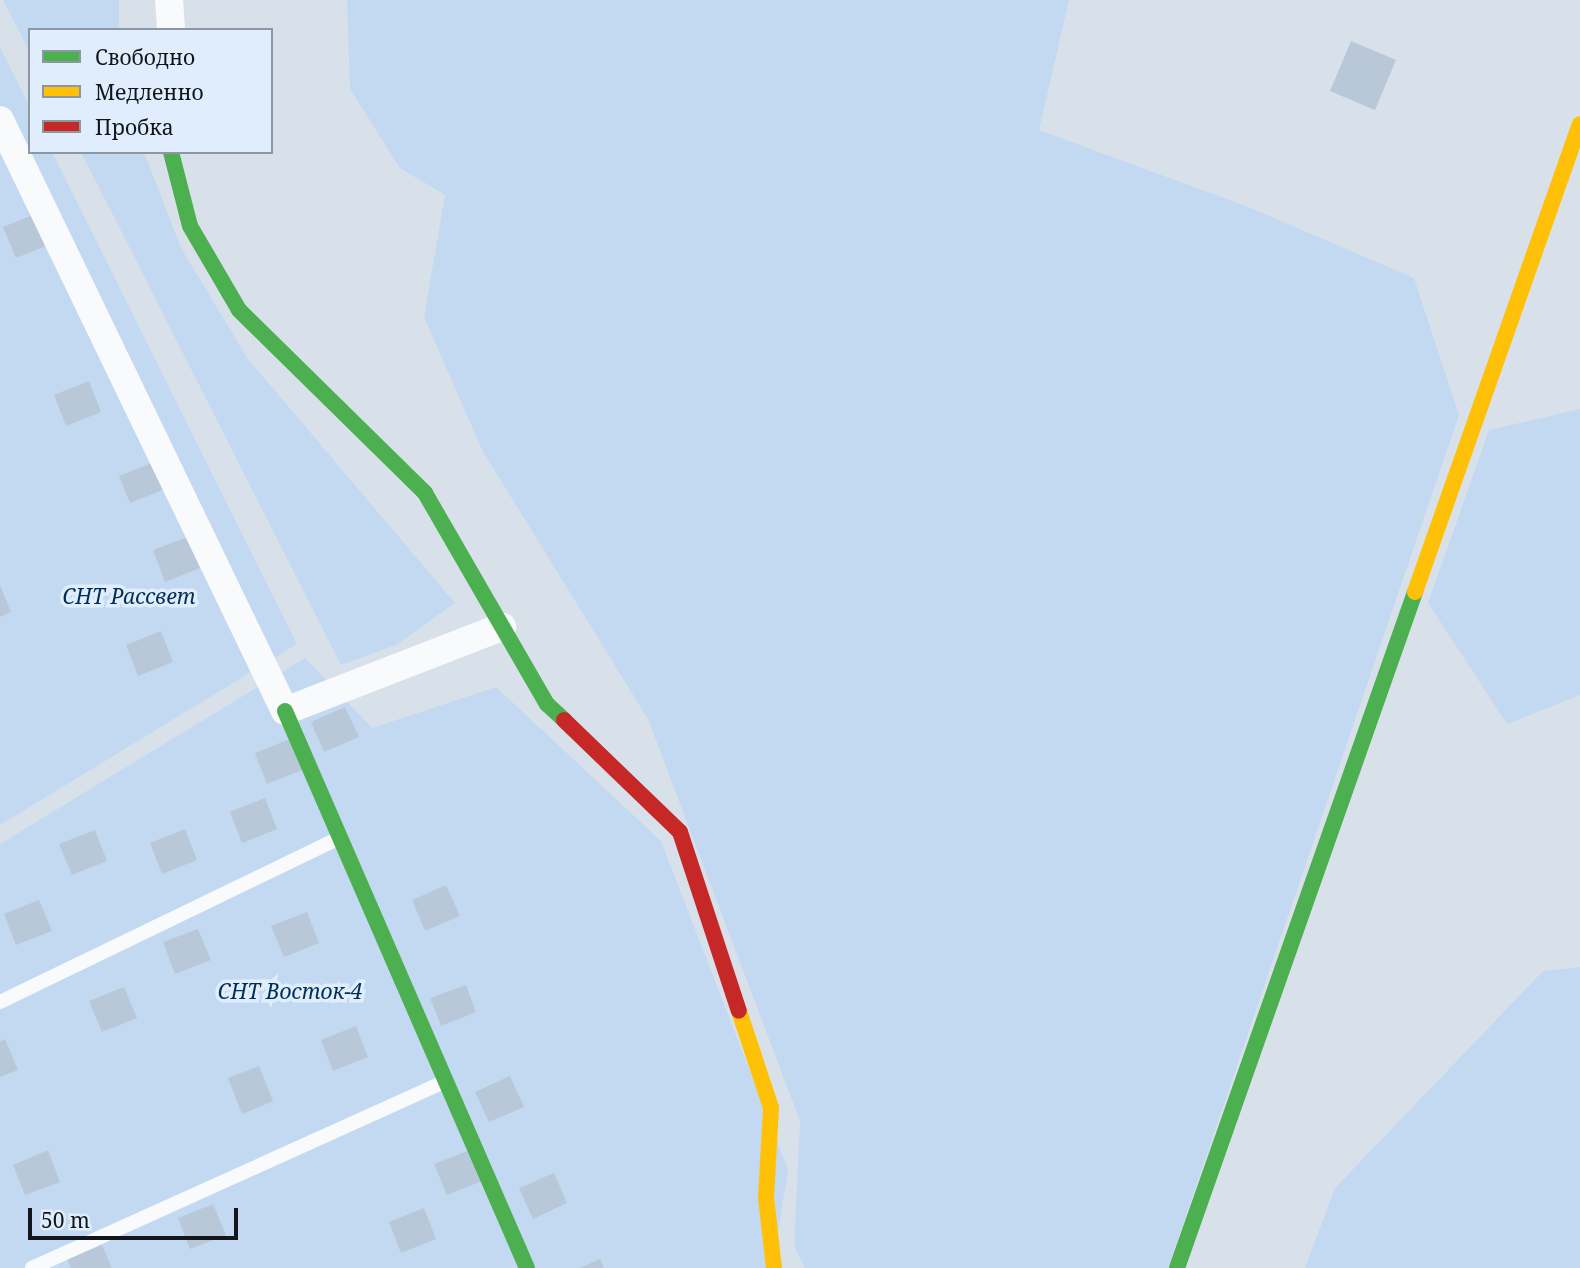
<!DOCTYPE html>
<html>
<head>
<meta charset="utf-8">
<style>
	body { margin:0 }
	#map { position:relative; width:1580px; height:1268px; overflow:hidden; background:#d8e1ea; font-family:"Noto Serif",serif }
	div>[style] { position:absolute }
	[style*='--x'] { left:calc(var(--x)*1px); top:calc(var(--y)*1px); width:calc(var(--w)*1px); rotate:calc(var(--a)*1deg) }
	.green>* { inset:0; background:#c3d9f1 }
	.building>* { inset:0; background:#b8c8d8 }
	.lane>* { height:14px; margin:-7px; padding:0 7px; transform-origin:7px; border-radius:7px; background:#f9fafc }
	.street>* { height:28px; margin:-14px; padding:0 14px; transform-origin:14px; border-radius:14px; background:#f9fafc }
	.fast>* { height:16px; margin:-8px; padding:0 8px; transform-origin:8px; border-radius:8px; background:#4caf50 }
	.slow>* { height:16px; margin:-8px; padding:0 8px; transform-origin:8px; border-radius:8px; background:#ffc107 }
	.jam>* { height:16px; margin:-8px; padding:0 8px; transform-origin:8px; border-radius:8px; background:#c62828 }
	span { translate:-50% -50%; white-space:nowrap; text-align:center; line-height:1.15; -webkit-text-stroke:7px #e0edfc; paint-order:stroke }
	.park-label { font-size:21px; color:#002e56; font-style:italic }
	.legend { position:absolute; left:28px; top:28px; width:245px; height:126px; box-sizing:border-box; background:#e0edfc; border:2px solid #8d97a2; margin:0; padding:9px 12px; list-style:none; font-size:21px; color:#10161c }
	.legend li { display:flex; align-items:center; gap:14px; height:35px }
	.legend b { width:35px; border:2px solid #8d97a2 }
	.scale { position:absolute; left:28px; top:1208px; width:210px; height:32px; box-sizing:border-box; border:4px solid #10161c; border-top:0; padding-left:9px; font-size:21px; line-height:24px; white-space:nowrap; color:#10161c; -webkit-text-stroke:5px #e0edfc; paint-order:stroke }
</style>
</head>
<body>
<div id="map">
	<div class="green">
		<i style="clip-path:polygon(3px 0,119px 0,119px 30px,30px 30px,30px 52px)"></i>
		<i style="clip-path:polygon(347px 0,1069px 0,1039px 130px,1251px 208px,1414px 278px,1459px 415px,1168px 1268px,805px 1268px,794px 1245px,800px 1121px,648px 719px,482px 450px,424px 317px,445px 195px,400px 168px,350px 89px)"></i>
		<i style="clip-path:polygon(0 47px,30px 107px,30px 152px,52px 152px,297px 644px,0 825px)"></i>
		<i style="clip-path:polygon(81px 152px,144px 152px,181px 248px,248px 359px,455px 603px,396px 645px,341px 665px)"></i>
		<i style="clip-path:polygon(1580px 409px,1580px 695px,1507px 724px,1428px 603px,1489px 430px)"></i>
		<i style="clip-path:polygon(305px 658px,372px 728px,496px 687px,661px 841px,788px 1170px,772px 1268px,0 1268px,0 844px)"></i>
		<i style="clip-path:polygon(1580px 967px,1580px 1268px,1305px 1268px,1335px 1188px,1543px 971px)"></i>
	</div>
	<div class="building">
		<i style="clip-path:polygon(1351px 41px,1396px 60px,1375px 110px,1330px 91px)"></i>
		<i style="clip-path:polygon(38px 213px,51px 244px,16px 258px,3px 227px)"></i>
		<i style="clip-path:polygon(89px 381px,101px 412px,66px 426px,54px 395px)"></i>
		<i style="clip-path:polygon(154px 462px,165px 489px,130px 503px,119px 476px)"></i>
		<i style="clip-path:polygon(188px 537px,200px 568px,165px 582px,153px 550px)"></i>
		<i style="clip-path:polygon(0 585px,11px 612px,0 617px)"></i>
		<i style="clip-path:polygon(161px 631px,173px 662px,138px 676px,126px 645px)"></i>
		<i style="clip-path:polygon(345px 707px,359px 737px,324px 752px,311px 722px)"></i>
		<i style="clip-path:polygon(290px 739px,302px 770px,267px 784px,255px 753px)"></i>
		<i style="clip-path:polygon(265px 798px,277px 829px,242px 843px,230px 812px)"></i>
		<i style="clip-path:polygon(185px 829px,197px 860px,162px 874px,150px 843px)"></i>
		<i style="clip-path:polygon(95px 830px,107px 861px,72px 875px,59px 844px)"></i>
		<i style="clip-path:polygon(446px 885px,460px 916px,425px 931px,412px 900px)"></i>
		<i style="clip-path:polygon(39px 900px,52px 931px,16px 945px,4px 914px)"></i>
		<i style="clip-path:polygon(307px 912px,319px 943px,284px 957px,271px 926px)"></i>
		<i style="clip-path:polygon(198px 929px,211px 960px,175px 974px,163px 942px)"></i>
		<i style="clip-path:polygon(466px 985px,476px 1012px,441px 1026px,430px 998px)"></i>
		<i style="clip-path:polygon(124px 987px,137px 1018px,102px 1032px,89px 1001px)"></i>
		<i style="clip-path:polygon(356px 1026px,368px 1057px,333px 1071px,321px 1040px)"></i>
		<i style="clip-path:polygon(5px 1039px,18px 1070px,0 1077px,0 1042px)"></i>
		<i style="clip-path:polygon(259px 1066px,273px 1101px,242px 1114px,228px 1078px)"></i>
		<i style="clip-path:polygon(510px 1076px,524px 1107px,489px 1122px,475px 1092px)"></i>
		<i style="clip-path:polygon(48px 1150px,60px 1182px,25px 1195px,13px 1165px)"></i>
		<i style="clip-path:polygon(470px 1150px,482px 1181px,447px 1195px,434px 1164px)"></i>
		<i style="clip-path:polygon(554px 1173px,567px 1203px,533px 1219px,519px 1188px)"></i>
		<i style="clip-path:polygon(213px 1204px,226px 1235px,190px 1249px,178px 1218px)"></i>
		<i style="clip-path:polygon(424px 1208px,436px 1239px,401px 1253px,389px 1222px)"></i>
		<i style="clip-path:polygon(102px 1245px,112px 1268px,71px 1268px,67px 1259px)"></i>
		<i style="clip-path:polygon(600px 1259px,604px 1268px,580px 1268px)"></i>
	</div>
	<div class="lane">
		<i style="--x:0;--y:1002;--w:377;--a:-25.8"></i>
		<i style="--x:32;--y:1268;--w:454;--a:-24.3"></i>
	</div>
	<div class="street">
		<i style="--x:169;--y:0;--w:30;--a:86"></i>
		<i style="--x:0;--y:120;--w:656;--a:64.26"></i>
		<i style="--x:285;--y:711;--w:233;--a:-21.2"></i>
	</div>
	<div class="fast">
		<i style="--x:171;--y:152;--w:76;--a:75.6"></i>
		<i style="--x:190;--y:226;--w:97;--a:59.7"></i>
		<i style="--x:239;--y:310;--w:261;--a:44.5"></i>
		<i style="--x:425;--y:493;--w:244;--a:60"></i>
		<i style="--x:547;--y:704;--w:23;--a:43"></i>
		<i style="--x:285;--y:711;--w:607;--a:66.52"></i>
		<i style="--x:1177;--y:1268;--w:717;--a:-70.6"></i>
	</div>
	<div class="slow">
		<i style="--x:1415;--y:592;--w:496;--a:-70.6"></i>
		<i style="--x:739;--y:1011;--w:102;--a:71.7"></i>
		<i style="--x:771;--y:1108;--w:89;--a:93.2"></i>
		<i style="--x:766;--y:1197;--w:71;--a:83.6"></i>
	</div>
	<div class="jam">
		<i style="--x:564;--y:720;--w:161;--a:44"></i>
		<i style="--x:680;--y:832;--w:188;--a:71.8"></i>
	</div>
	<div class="park-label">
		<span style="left:129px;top:596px">СНТ Рассвет</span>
		<span style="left:290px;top:991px">СНТ Восток-4</span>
	</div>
	<ul class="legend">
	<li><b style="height:9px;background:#4caf50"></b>Свободно</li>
	<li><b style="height:9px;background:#ffc107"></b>Медленно</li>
	<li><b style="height:9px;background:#c62828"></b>Пробка</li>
	</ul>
	<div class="scale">50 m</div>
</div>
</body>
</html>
